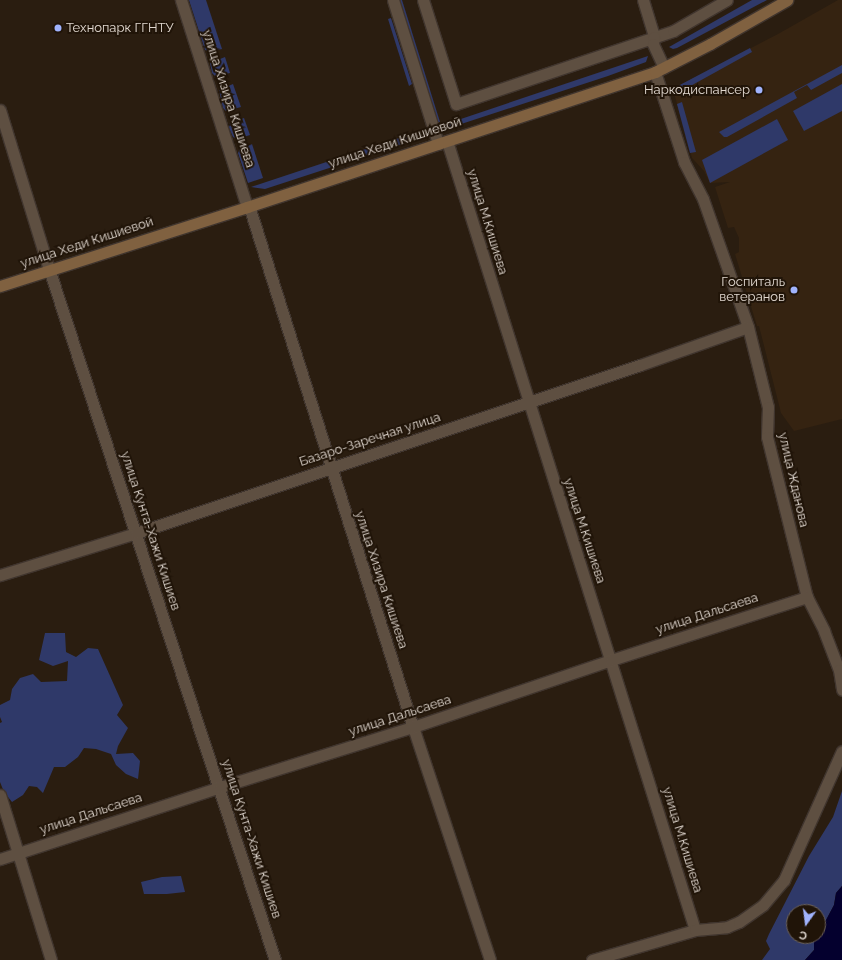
<!DOCTYPE html>
<html>
<head>
<meta charset="utf-8">
<style>
	body { margin:0 }
	#map { position:relative; width:842px; height:960px; overflow:hidden; background:#2a1d10; font-family:Raleway,sans-serif }
	div>[style] { position:absolute }
	[style*='--x'] { left:calc(var(--x)*1px); top:calc(var(--y)*1px); width:calc(var(--w)*1px); rotate:calc(var(--a)*1deg) }
	.built>* { inset:0; background:#352311 }
	.green>* { inset:0; background:#2f3969 }
	.water>* { inset:0; background:#04002e }
	.roads { filter:drop-shadow(1px 0 #40352e) drop-shadow(-1px 0 #40352e) drop-shadow(0 1px #40352e) drop-shadow(0 -1px #40352e) }
	.minor>* { height:11px; margin:-5.5px; padding:0 5.5px; transform-origin:5.5px; border-radius:5.5px; background:#5e4f41 }
	.secondary>* { height:11px; margin:-5.5px; padding:0 5.5px; transform-origin:5.5px; border-radius:5.5px; background:#806140 }
	.dots>* { width:11px; height:11px; translate:-50% -50%; box-sizing:border-box; border:2px solid #201408; border-radius:50% }
	span { translate:-50% -50%; white-space:nowrap; text-align:center; line-height:1.15; -webkit-text-stroke:4px #201408; paint-order:stroke }
	.poi-label { font-size:13px; color:#e1d8d0 }
	.left { translate:0 -50%; text-align:left }
	.right { translate:-100% -50%; text-align:right }
	.street-label { font-size:13px; color:#e1d8d0 }
	.north { position:absolute; left:786px; top:904px; width:40px; height:40px; box-sizing:border-box; background:#201408; border:1px solid #6d6258; border-radius:50%; rotate:194deg; font-size:11px; font-weight:700; line-height:16px; text-align:center; color:#e1d8d0 }
	.north::after { content:''; display:block; margin:auto; width:14px; height:18px; background:#a0b3fd; clip-path:polygon(50% 0,100% 100%,50% 72%,0 100%) }
</style>
</head>
<body>
<div id="map">
	<div class="built">
		<i style="clip-path:polygon(838px 0,842px 0,842px 419px,794px 431px,781px 413px,759px 326px,757px 326px,735px 254px,739px 252px,739px 238px,734px 227px,728px 228px,715px 187px,730px 182px,710px 183px,704px 171px,692px 158px,674px 93px,676px 87px,778px 34px)"></i>
	</div>
	<div class="green">
		<i style="clip-path:polygon(189px 0,206px 0,222px 49px,211px 52px,205px 50px)"></i>
		<i style="clip-path:polygon(399px 0,402px 0,440px 122px,438px 122px)"></i>
		<i style="clip-path:polygon(752px 0,767px 0,677px 48px,673px 49px,669px 47px)"></i>
		<i style="clip-path:polygon(391px 18px,412px 84px,409px 86px,388px 19px)"></i>
		<i style="clip-path:polygon(750px 48px,752px 52px,685px 89px,674px 93px,676px 87px)"></i>
		<i style="clip-path:polygon(648px 56px,646px 62px,608px 76px,449px 128px,445px 129px,440px 126px)"></i>
		<i style="clip-path:polygon(225px 57px,230px 73px,215px 76px,212px 73px,210px 63px)"></i>
		<i style="clip-path:polygon(842px 65px,842px 73px,811px 90px,807px 85px,794px 92px,797px 98px,727px 137px,724px 137px,719px 132px)"></i>
		<i style="clip-path:polygon(233px 84px,241px 107px,226px 111px,223px 108px,219px 90px)"></i>
		<i style="clip-path:polygon(842px 84px,842px 111px,804px 131px,793px 111px)"></i>
		<i style="clip-path:polygon(682px 102px,696px 152px,690px 153px,677px 104px)"></i>
		<i style="clip-path:polygon(244px 118px,250px 135px,237px 139px,233px 137px,229px 128px,230px 123px)"></i>
		<i style="clip-path:polygon(777px 119px,788px 140px,710px 183px,702px 160px)"></i>
		<i style="clip-path:polygon(426px 129px,426px 134px,421px 138px,265px 189px,251px 187px)"></i>
		<i style="clip-path:polygon(252px 144px,263px 178px,248px 183px,238px 153px,240px 149px)"></i>
		<i style="clip-path:polygon(45px 633px,65px 633px,66px 652px,76px 657px,88px 648px,98px 649px,123px 705px,117px 715px,128px 728px,118px 746px,116px 754px,133px 753px,140px 761px,138px 779px,126px 774px,116px 765px,111px 754px,96px 749px,84px 748px,78px 757px,65px 767px,54px 767px,43px 793px,37px 787px,29px 786px,23px 795px,12px 802px,4px 792px,0 782px,0 723px,2px 722px,0 717px,0 705px,10px 700px,12px 689px,20px 678px,33px 674px,41px 682px,67px 681px,68px 661px,53px 666px,39px 660px)"></i>
		<i style="clip-path:polygon(842px 791px,842px 886px,836px 893px,834px 905px,825px 922px,818px 927px,818px 912px,794px 912px,794px 936px,814px 936px,814px 950px,805px 960px,762px 960px,770px 949px,766px 941px,769px 934px,809px 856px,833px 817px)"></i>
		<i style="clip-path:polygon(181px 876px,185px 892px,167px 894px,144px 894px,141px 882px,162px 877px)"></i>
	</div>
	<div class="water">
		<i style="clip-path:polygon(842px 886px,842px 960px,805px 960px,814px 950px,814px 936px,818px 936px,818px 927px,825px 922px,834px 905px,836px 893px)"></i>
	</div>
	<div class="roads">
		<div class="minor">
			<i style="--x:181;--y:0;--w:217;--a:72.3"></i>
			<i style="--x:393;--y:0;--w:151;--a:72.6"></i>
			<i style="--x:423;--y:0;--w:109;--a:72.4"></i>
			<i style="--x:456;--y:104;--w:229;--a:-18.6"></i>
			<i style="--x:673;--y:31;--w:62;--a:-29.9"></i>
			<i style="--x:643;--y:0;--w:39;--a:73"></i>
			<i style="--x:654;--y:37;--w:7;--a:98"></i>
			<i style="--x:653;--y:44;--w:26;--a:65"></i>
			<i style="--x:655;--y:72;--w:95;--a:72.1"></i>
			<i style="--x:684;--y:162;--w:42;--a:62.8"></i>
			<i style="--x:703;--y:199;--w:136;--a:70.6"></i>
			<i style="--x:748;--y:327;--w:82;--a:76"></i>
			<i style="--x:768;--y:407;--w:30;--a:92"></i>
			<i style="--x:767;--y:437;--w:165;--a:76"></i>
			<i style="--x:807;--y:597;--w:38;--a:63"></i>
			<i style="--x:824;--y:631;--w:42;--a:69"></i>
			<i style="--x:839;--y:670;--w:20;--a:81"></i>
			<i style="--x:0;--y:110;--w:166;--a:72.9"></i>
			<i style="--x:49;--y:269;--w:727;--a:71.89"></i>
			<i style="--x:447;--y:141;--w:827;--a:72.55"></i>
			<i style="--x:249;--y:206;--w:546;--a:72.53"></i>
			<i style="--x:413;--y:727;--w:245;--a:71.7"></i>
			<i style="--x:0;--y:575;--w:142;--a:-17.2"></i>
			<i style="--x:136;--y:533;--w:531;--a:-18.43"></i>
			<i style="--x:640;--y:365;--w:114;--a:-19.4"></i>
			<i style="--x:0;--y:795;--w:173;--a:72.8"></i>
			<i style="--x:0;--y:859;--w:231;--a:-18.1"></i>
			<i style="--x:220;--y:787;--w:202;--a:-17.3"></i>
			<i style="--x:413;--y:727;--w:209;--a:-18.7"></i>
			<i style="--x:611;--y:660;--w:206;--a:-17.8"></i>
			<i style="--x:592;--y:960;--w:107;--a:-16.2"></i>
			<i style="--x:695;--y:930;--w:32;--a:-5"></i>
			<i style="--x:727;--y:927;--w:13;--a:-23"></i>
			<i style="--x:739;--y:922;--w:29;--a:-35"></i>
			<i style="--x:763;--y:905;--w:33;--a:-50"></i>
			<i style="--x:784;--y:880;--w:141;--a:-65.8"></i>
		</div>
		<div class="secondary">
			<i style="--x:0;--y:286;--w:259;--a:-17.7"></i>
			<i style="--x:247;--y:207;--w:430;--a:-18.3"></i>
			<i style="--x:655;--y:72;--w:62;--a:-27"></i>
			<i style="--x:710;--y:44;--w:89;--a:-29.7"></i>
		</div>
	</div>
	<div class="dots">
		<i style="left:58px;top:28px;background:#a0b3fd"></i>
		<i style="left:759px;top:90px;background:#a0b3fd"></i>
		<i style="left:794px;top:290px;background:#a0b3fd"></i>
	</div>
	<div class="poi-label">
		<span class="left" style="left:66px;top:28px">Технопарк ГГНТУ</span>
		<span class="right" style="left:750px;top:90px">Наркодиспансер</span>
		<span class="right" style="left:785px;top:290px">Госпиталь<br>ветеранов</span>
	</div>
	<div class="street-label">
		<span style="left:228px;top:99px;rotate:72deg">улица Хизира Кишиева</span>
		<span style="left:395px;top:143px;rotate:-18deg">улица Хеди Кишиевой</span>
		<span style="left:487px;top:222px;rotate:73deg">улица М.Кишиева</span>
		<span style="left:87px;top:243px;rotate:-18deg">улица Хеди Кишиевой</span>
		<span style="left:370px;top:440px;rotate:-18deg">Базаро-Заречная улица</span>
		<span style="left:793px;top:480px;rotate:77deg">улица Жданова</span>
		<span style="left:150px;top:531px;rotate:72deg">улица Кунта-Хажи Кишиев</span>
		<span style="left:584px;top:531px;rotate:72deg">улица М.Кишиева</span>
		<span style="left:381px;top:580px;rotate:72deg">улица Хизира Кишиева</span>
		<span style="left:707px;top:614px;rotate:-18deg">улица Дальсаева</span>
		<span style="left:400px;top:716px;rotate:-18deg">улица Дальсаева</span>
		<span style="left:91px;top:814px;rotate:-18deg">улица Дальсаева</span>
		<span style="left:251px;top:839px;rotate:72deg">улица Кунта-Хажи Кишиев</span>
		<span style="left:682px;top:840px;rotate:73deg">улица М.Кишиева</span>
	</div>
	<div class="north">С</div>
</div>
</body>
</html>
